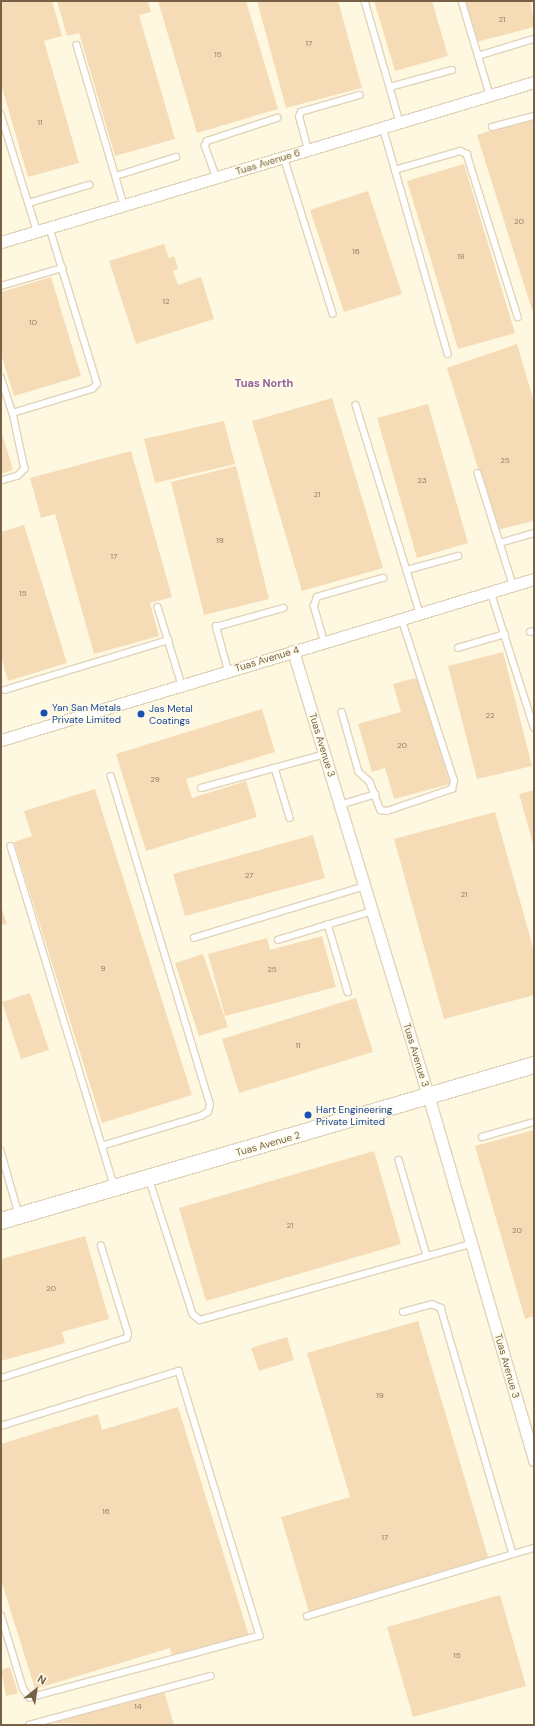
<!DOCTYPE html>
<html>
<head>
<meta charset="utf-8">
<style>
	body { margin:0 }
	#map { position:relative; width:535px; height:1726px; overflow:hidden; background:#fef8e1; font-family:"DM Sans",sans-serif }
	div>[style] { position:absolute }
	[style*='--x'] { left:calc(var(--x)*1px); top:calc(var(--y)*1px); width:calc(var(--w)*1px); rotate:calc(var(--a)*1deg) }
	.building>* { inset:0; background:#f5dcb6 }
	.roads { filter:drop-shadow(1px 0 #e1d3b9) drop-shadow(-1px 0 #e1d3b9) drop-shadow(0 1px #e1d3b9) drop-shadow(0 -1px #e1d3b9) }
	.lane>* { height:5.5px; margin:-2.75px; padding:0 2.75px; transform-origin:2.75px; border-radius:2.75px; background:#fff }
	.street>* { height:11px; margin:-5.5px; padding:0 5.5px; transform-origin:5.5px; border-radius:5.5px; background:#fff }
	.secondary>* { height:16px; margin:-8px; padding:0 8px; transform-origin:8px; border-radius:8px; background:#fff }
	.dots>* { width:11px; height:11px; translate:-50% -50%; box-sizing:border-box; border:2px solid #fffbe9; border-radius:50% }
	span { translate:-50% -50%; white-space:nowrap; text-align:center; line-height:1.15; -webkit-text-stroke:3px #fffbe9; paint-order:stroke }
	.number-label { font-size:8px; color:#968062 }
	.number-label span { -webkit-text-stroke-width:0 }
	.street-label { font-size:10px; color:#776146 }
	.transit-label { font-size:10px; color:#164399 }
	.left { translate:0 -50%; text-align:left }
	.neighbourhood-label { font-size:11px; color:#93619b; font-weight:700 }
	.frame { position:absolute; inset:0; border:2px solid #776146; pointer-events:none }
	.north { position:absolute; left:16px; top:1670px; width:40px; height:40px; -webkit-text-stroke:3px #fffbe9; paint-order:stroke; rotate:30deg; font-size:11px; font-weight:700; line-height:16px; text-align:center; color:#776146 }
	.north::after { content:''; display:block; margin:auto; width:14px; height:18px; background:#776146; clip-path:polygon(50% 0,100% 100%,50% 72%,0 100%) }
</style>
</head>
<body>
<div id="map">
	<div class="building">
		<i style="clip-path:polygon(1px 1px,52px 1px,62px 36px,44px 41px,79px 163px,28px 177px,1px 84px)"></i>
		<i style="clip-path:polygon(57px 1px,148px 1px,151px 12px,139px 15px,175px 139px,115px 156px,79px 33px,67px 36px)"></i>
		<i style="clip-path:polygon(158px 1px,246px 1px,278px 109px,197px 133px)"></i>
		<i style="clip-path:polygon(257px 1px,338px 1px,362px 88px,286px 108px)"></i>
		<i style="clip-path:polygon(374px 1px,432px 1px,448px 56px,395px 71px)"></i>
		<i style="clip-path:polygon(465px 1px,531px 1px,534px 27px,476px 42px)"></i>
		<i style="clip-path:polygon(534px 117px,534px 309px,532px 310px,477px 135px)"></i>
		<i style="clip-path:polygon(464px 164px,515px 333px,458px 349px,407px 181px)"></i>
		<i style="clip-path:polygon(368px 191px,402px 294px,344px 312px,310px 210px)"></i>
		<i style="clip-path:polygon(164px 244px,169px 258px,174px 256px,178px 269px,173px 271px,178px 285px,201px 277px,214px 319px,136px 344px,109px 261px)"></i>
		<i style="clip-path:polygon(51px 277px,81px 376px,14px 396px,1px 354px,1px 292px)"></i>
		<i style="clip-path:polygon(517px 344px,534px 402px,534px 521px,497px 530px,447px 368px)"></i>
		<i style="clip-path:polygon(332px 398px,383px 568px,302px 591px,252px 421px)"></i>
		<i style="clip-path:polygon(428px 404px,468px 543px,417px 558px,377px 418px)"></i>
		<i style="clip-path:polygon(224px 421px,235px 464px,155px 483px,144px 439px)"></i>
		<i style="clip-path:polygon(1px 430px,13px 470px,1px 474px)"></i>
		<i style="clip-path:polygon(131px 451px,172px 597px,150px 603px,159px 636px,94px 654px,55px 514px,41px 518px,30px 478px)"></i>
		<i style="clip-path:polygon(236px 466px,269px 599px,204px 615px,171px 482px)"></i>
		<i style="clip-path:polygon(24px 525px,67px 663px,8px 681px,1px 656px,1px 532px)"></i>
		<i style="clip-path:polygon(503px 652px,532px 766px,477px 779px,448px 666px)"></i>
		<i style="clip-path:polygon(419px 677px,450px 784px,394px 799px,385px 768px,372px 772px,358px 724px,401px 712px,393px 684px)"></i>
		<i style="clip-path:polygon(262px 709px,275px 752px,186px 779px,192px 798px,246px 781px,257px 817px,146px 851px,116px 754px)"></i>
		<i style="clip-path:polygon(95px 789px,192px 1095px,102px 1123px,14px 842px,32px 836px,24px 811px)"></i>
		<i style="clip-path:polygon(534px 790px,534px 847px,519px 794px)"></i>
		<i style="clip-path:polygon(495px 812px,534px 951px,534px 995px,444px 1019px,394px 839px)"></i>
		<i style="clip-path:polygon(313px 835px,325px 878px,185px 916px,173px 874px)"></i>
		<i style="clip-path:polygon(1px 906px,7px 924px,1px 925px)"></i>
		<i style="clip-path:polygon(322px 936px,336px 987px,225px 1016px,208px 954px,267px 938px,270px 950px)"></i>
		<i style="clip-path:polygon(203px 954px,228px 1027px,199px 1036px,175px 963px)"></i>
		<i style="clip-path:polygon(30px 993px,49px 1050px,21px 1059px,2px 1002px)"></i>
		<i style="clip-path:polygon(356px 998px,373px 1052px,239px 1093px,222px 1039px)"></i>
		<i style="clip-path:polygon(534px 1130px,534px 1316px,525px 1319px,475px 1146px)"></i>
		<i style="clip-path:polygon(374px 1151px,401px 1244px,206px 1301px,179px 1208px)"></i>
		<i style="clip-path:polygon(85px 1236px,109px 1319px,62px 1332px,65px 1343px,1px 1361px,1px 1259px)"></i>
		<i style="clip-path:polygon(418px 1321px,489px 1560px,309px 1612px,281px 1517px,350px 1497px,307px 1353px)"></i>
		<i style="clip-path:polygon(287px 1337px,294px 1360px,259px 1371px,251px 1348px)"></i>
		<i style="clip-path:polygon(178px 1407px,249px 1636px,173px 1659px,170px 1648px,35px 1689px,1px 1580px,1px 1444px,98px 1414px,102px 1430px)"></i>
		<i style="clip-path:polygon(500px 1595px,526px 1686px,413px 1717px,387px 1627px)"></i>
		<i style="clip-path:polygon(10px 1667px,18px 1693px,6px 1696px,1px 1670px)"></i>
		<i style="clip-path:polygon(164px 1691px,174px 1725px,52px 1723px)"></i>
	</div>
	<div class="roads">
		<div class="lane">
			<i style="--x:365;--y:1;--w:126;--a:73.9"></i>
			<i style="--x:462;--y:1;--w:98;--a:73.4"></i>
			<i style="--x:77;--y:45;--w:167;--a:73.6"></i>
			<i style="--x:478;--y:56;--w:59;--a:-16.9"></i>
			<i style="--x:390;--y:87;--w:64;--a:-15.3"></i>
			<i style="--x:1;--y:114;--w:121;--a:72.8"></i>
			<i style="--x:383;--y:127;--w:236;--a:74"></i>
			<i style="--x:492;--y:127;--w:43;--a:-14.7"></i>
			<i style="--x:308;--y:150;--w:34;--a:-105"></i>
			<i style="--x:299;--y:117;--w:5;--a:-68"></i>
			<i style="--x:301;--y:112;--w:61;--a:-16.1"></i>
			<i style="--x:284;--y:157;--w:164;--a:72.6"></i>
			<i style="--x:395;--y:170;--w:68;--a:-16.3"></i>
			<i style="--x:460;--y:151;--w:8;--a:23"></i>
			<i style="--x:467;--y:154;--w:171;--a:72.6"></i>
			<i style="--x:116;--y:176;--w:63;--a:-17.6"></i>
			<i style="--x:216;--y:177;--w:33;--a:-110"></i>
			<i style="--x:205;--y:146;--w:5;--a:-68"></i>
			<i style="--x:207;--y:141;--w:74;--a:-18.2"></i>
			<i style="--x:29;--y:203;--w:63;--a:-16.7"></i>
			<i style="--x:1;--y:286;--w:64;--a:-16.4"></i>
			<i style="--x:1;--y:377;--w:38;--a:72"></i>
			<i style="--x:13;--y:413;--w:57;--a:77.9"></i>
			<i style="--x:25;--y:469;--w:10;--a:135"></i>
			<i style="--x:18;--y:476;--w:18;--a:164"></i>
			<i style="--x:356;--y:405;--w:218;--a:72.9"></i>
			<i style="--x:13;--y:413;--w:83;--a:-16.9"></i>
			<i style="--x:92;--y:389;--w:7;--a:-45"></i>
			<i style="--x:97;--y:384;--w:164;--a:-107"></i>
			<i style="--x:478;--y:473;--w:117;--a:72.6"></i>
			<i style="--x:500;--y:543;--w:35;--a:-16"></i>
			<i style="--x:407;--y:570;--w:53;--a:-15.4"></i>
			<i style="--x:491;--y:592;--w:142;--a:72.3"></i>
			<i style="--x:158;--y:607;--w:82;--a:72.9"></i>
			<i style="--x:530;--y:632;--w:4;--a:-14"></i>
			<i style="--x:324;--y:642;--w:37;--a:-106"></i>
			<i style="--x:314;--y:606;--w:9;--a:-72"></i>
			<i style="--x:317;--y:597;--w:69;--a:-16.1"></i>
			<i style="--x:458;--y:648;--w:49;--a:-16.6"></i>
			<i style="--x:228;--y:671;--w:46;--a:-105.3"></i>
			<i style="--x:216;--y:627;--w:70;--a:-15.8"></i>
			<i style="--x:5;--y:690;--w:171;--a:-17"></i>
			<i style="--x:342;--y:712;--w:62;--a:74.2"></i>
			<i style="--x:359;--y:772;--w:15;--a:42"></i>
			<i style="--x:370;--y:782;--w:30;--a:69"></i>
			<i style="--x:381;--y:810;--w:6;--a:9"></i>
			<i style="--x:387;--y:811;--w:69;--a:-18.7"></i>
			<i style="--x:452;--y:789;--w:8;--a:-76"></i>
			<i style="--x:454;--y:781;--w:171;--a:-108"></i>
			<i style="--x:275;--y:768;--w:52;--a:73.3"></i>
			<i style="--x:201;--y:788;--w:129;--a:-15.3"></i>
			<i style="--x:340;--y:805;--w:37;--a:-17"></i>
			<i style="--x:11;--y:846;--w:355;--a:73.1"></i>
			<i style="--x:328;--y:924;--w:71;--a:73.6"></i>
			<i style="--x:194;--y:938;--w:179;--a:-16.9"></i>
			<i style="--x:278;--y:940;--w:98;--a:-17.1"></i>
			<i style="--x:482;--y:1137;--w:54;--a:-16.1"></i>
			<i style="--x:102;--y:1146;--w:103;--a:-16.9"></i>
			<i style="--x:201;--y:1116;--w:8;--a:-30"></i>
			<i style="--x:208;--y:1112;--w:7;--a:-74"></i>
			<i style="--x:210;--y:1105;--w:343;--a:-106.8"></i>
			<i style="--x:1;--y:1151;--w:66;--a:74.1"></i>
			<i style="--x:399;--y:1160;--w:100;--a:73.7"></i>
			<i style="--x:149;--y:1178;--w:143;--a:72.1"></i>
			<i style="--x:193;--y:1314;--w:9;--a:41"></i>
			<i style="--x:200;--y:1320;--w:281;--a:-15.7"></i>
			<i style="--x:403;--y:1312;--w:30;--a:-15"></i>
			<i style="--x:432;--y:1304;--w:10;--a:24"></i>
			<i style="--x:441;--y:1308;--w:256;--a:73.7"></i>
			<i style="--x:1;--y:1378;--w:132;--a:-17.6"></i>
			<i style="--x:127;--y:1338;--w:4;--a:-76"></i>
			<i style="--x:128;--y:1334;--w:92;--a:-107.1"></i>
			<i style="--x:1;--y:1426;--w:186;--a:-17.2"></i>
			<i style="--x:179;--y:1371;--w:277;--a:73"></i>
			<i style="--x:260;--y:1636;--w:238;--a:164.9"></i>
			<i style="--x:30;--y:1698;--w:11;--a:-128"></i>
			<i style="--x:23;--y:1689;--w:76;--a:-106.8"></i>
			<i style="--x:307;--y:1616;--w:237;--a:-16.7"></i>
			<i style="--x:29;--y:1725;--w:188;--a:-15.1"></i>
		</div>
		<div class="street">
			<i style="--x:1;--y:242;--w:556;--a:-16.71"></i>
			<i style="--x:293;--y:651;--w:467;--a:73.1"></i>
			<i style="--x:429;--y:1098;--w:377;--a:73.8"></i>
			<i style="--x:1;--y:740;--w:557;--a:-16.81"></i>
		</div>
		<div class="secondary">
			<i style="--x:1;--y:1221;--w:555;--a:-16.31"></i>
		</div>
	</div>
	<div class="dots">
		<i style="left:44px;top:713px;background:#1a4fb4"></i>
		<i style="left:141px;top:714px;background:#1a4fb4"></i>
		<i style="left:308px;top:1115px;background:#1a4fb4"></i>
	</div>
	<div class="number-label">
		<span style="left:502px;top:20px">21</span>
		<span style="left:309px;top:44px">17</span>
		<span style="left:218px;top:55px">15</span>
		<span style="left:40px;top:123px">11</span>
		<span style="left:519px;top:222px">20</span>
		<span style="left:356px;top:252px">16</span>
		<span style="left:461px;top:257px">18</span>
		<span style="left:166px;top:302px">12</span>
		<span style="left:33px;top:323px">10</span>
		<span style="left:505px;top:461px">25</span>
		<span style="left:422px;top:481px">23</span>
		<span style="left:317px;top:495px">21</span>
		<span style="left:220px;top:541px">19</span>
		<span style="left:114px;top:557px">17</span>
		<span style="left:23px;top:594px">15</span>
		<span style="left:490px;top:716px">22</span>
		<span style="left:402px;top:746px">20</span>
		<span style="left:155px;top:780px">29</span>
		<span style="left:249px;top:876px">27</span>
		<span style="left:464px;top:895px">21</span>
		<span style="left:103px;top:969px">9</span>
		<span style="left:272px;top:970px">25</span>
		<span style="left:298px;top:1046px">11</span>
		<span style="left:290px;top:1226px">21</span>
		<span style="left:517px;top:1231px">20</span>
		<span style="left:51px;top:1289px">20</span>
		<span style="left:380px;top:1396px">19</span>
		<span style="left:106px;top:1512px">16</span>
		<span style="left:385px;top:1538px">17</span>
		<span style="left:457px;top:1656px">15</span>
		<span style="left:138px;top:1707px">14</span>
	</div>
	<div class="street-label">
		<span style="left:268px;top:162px;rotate:-17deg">Tuas Avenue 6</span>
		<span style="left:267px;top:659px;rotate:-17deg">Tuas Avenue 4</span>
		<span style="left:322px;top:745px;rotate:73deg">Tuas Avenue 3</span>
		<span style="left:416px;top:1055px;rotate:73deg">Tuas Avenue 3</span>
		<span style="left:268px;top:1144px;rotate:-16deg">Tuas Avenue 2</span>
		<span style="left:507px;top:1366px;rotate:74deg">Tuas Avenue 3</span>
	</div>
	<div class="transit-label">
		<span class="left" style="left:52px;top:713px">Yan San Metals<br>Private Limited</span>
		<span class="left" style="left:149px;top:714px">Jas Metal<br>Coatings</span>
		<span class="left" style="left:316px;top:1115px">Hart Engineering<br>Private Limited</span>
	</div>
	<div class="neighbourhood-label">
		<span style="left:264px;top:383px">Tuas North</span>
	</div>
	<div class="frame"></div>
	<div class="north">N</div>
</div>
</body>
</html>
